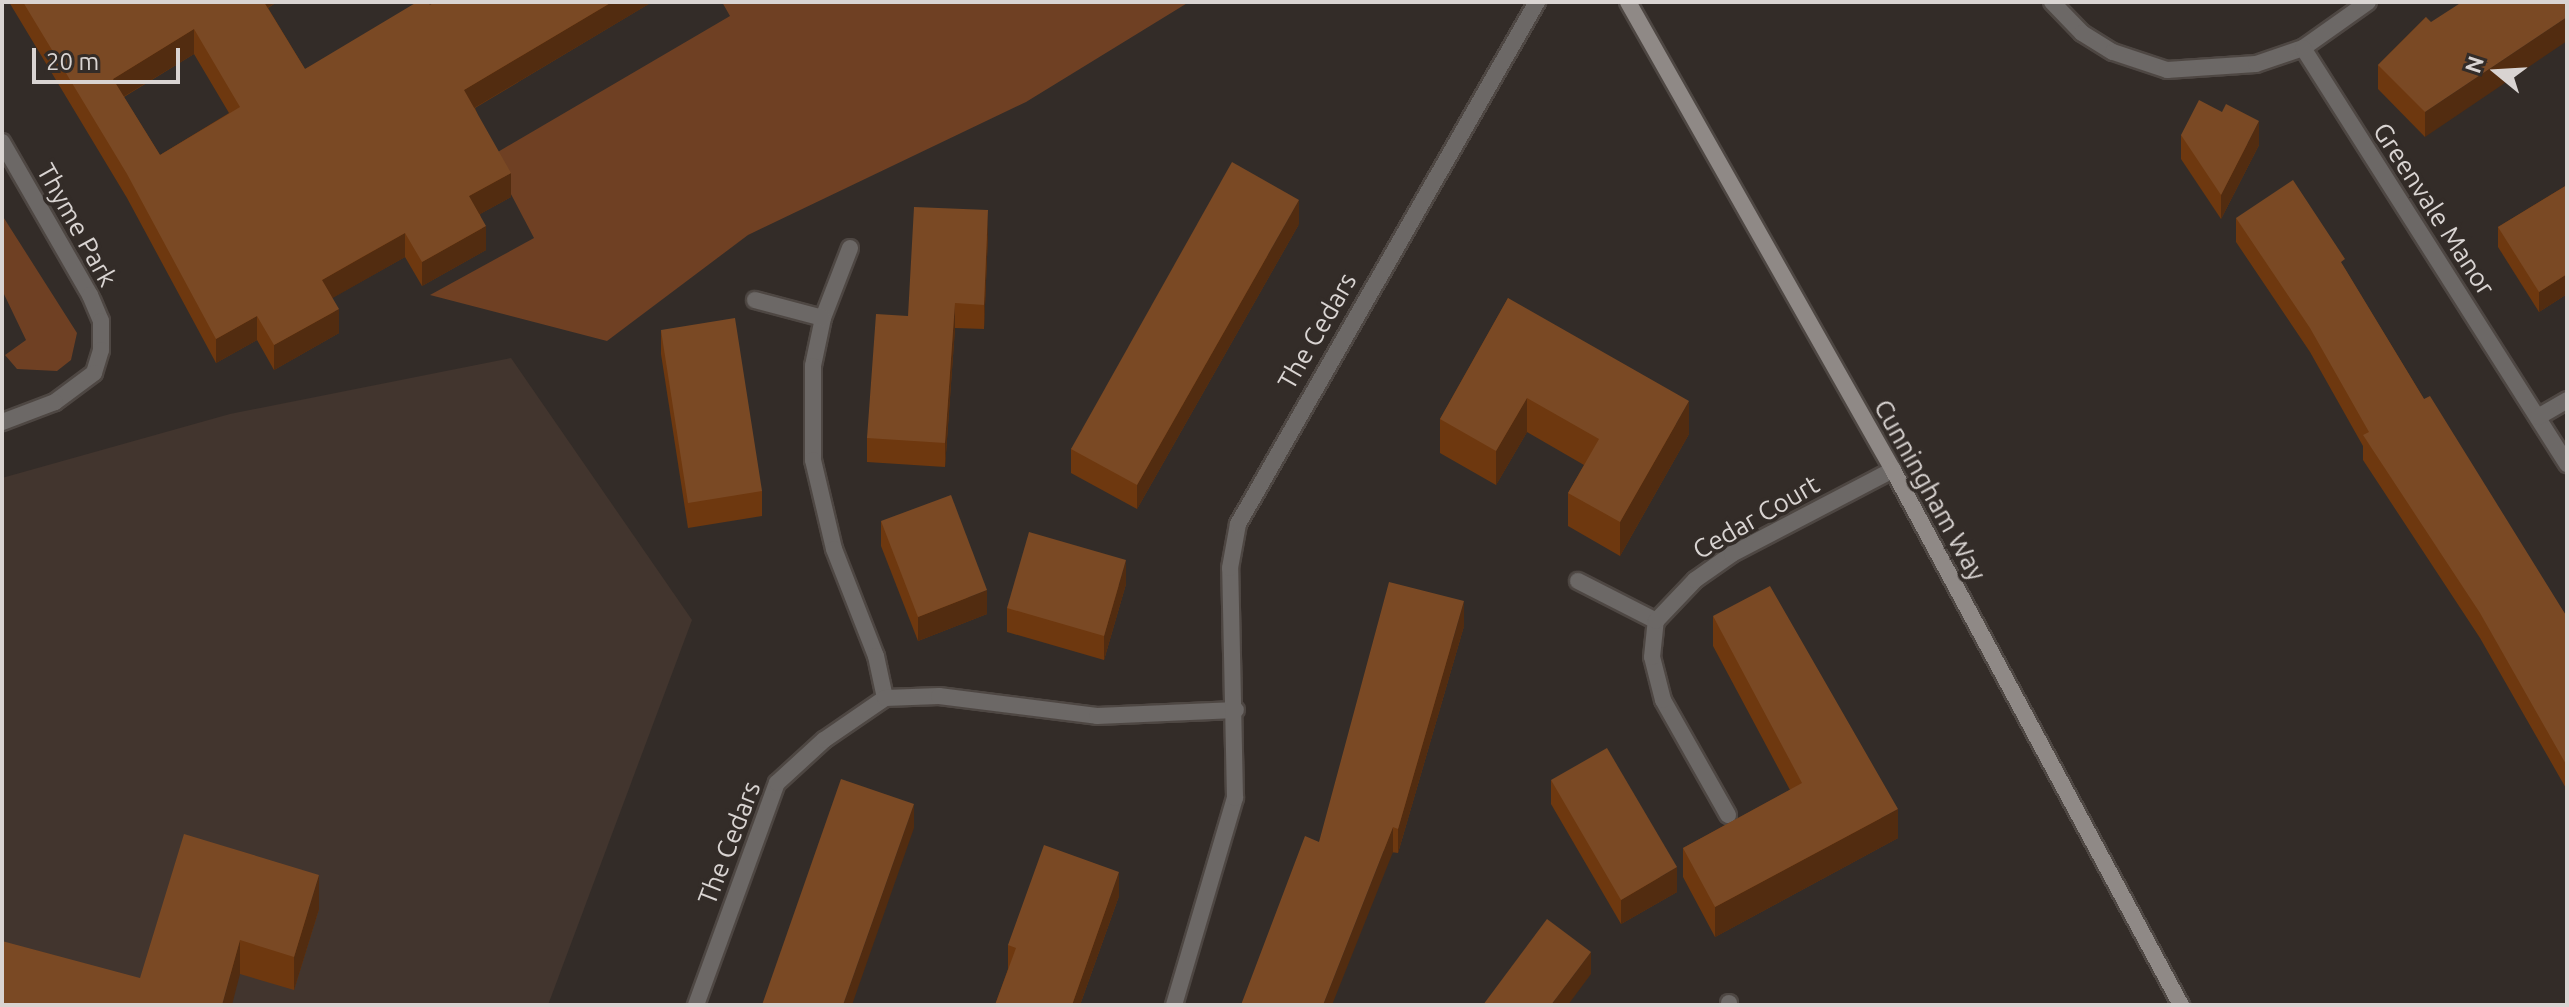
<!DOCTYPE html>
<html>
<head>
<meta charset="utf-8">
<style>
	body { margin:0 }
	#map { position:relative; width:2569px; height:1007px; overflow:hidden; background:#332c28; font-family:Ubuntu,sans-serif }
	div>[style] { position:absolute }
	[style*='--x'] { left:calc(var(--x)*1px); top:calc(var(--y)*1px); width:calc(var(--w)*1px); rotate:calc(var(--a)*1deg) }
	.built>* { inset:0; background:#42352e }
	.green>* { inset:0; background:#6f4023 }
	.roads { filter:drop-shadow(2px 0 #4e4743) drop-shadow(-2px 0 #4e4743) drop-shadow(0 2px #4e4743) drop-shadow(0 -2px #4e4743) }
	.street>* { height:16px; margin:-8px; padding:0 8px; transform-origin:8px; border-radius:8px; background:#6c6866 }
	.secondary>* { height:16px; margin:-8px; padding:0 8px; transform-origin:8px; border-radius:8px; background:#8f8986 }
	.wall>* { inset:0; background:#6e380f }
	.shaded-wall>* { inset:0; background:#522c10 }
	.building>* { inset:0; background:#7a4924 }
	span { translate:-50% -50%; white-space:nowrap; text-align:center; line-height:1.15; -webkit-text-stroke:7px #332c28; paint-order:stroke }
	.street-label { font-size:26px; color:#d9d4d2 }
	.frame { position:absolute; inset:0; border:4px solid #d9d4d2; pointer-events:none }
	.north { position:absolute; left:2457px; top:32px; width:80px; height:80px; -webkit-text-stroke:6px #332c28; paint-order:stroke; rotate:288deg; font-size:22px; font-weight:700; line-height:32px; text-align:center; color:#d9d4d2 }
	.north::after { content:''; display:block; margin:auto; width:28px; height:36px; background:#d9d4d2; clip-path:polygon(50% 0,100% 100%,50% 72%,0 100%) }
	.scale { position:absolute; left:32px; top:48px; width:148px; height:36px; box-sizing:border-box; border:4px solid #d9d4d2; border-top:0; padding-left:10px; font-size:24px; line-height:28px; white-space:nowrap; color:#d9d4d2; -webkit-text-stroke:6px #332c28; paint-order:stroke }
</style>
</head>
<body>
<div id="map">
	<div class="built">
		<i style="clip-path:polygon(511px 358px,692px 620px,548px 1005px,2px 1005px,2px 478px,230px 414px)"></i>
	</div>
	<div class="green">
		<i style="clip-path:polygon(722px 2px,1189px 2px,1026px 102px,748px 235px,607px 341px,430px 295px,534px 238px,491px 156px,730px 16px)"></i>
		<i style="clip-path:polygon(2px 215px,77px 333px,71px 360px,57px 371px,17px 369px,5px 355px,26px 340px,2px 290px)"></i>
	</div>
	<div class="roads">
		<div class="street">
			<i style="--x:2052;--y:2;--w:43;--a:45.9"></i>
			<i style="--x:2082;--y:33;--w:36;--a:32"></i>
			<i style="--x:2113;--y:52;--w:57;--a:18.4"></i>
			<i style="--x:2167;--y:70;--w:89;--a:-3.9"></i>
			<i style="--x:2256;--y:64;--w:50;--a:-18.8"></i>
			<i style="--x:2368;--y:2;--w:80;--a:144.7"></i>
			<i style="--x:2303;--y:48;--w:493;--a:57.6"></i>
			<i style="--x:2;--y:142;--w:177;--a:60.1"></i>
			<i style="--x:90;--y:295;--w:28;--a:67"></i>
			<i style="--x:101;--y:321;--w:29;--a:90"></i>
			<i style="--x:101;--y:350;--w:24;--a:107"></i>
			<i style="--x:94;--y:373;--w:49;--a:143.4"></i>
			<i style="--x:55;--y:402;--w:57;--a:159.3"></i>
			<i style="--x:850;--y:248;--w:75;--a:111.1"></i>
			<i style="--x:823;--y:318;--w:49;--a:101.8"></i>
			<i style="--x:813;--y:366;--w:94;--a:90"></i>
			<i style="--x:813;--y:460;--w:91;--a:76.7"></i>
			<i style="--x:834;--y:549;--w:115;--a:68.6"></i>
			<i style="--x:876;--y:656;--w:43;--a:77.9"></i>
			<i style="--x:755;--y:300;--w:70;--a:14.8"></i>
			<i style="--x:2538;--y:417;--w:34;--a:-30"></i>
			<i style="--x:1578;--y:581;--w:88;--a:27.1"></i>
			<i style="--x:1728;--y:815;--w:132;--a:-119.5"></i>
			<i style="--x:1663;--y:700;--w:44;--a:-104.3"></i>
			<i style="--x:1652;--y:657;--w:36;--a:-84"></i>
			<i style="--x:1656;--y:621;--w:57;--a:-46.4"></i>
			<i style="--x:1695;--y:580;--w:45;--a:-35.1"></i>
			<i style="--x:1732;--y:554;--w:182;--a:-27.6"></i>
			<i style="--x:696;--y:1005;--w:236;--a:-70"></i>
			<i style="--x:777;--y:783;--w:64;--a:-42.5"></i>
			<i style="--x:824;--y:740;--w:74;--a:-34.5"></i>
			<i style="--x:885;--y:698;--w:54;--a:-2.1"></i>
			<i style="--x:939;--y:696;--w:159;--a:7.2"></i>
			<i style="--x:1097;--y:716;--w:139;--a:-2.5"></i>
			<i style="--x:1174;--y:1005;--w:216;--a:-73.6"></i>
			<i style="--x:1235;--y:798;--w:230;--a:-91.2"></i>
			<i style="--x:1230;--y:568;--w:45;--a:-79.7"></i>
			<i style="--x:1238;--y:524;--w:602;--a:-60.2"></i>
			<i style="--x:1729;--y:1005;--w:2;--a:-90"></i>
		</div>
		<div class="secondary">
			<i style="--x:1628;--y:2;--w:538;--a:60.48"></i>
			<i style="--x:1893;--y:470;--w:608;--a:61.71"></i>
		</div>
	</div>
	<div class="wall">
		<i style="clip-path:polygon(evenodd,9px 2px,277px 2px,268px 8px,305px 69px,435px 2px,652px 2px,475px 108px,511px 197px,480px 214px,486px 250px,422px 286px,405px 257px,364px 280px,332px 298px,339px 333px,274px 370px,257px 340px,216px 363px,127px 198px,9px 2px,194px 54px,229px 113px,160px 155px,124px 97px,194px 54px)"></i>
		<i style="clip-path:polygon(2426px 17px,2425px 137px,2378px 89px,2378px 65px)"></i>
		<i style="clip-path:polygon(2181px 135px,2259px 145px,2221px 219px,2181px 159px)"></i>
		<i style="clip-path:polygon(2567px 185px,2567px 294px,2539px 312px,2498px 247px,2498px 227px)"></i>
		<i style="clip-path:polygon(2236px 218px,2345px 269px,2424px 399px,2567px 617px,2567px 790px,2480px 638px,2363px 460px,2363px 446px,2310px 352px,2236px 242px)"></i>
		<i style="clip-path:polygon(1299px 224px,1137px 509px,1071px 473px,1071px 449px)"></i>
		<i style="clip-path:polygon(988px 234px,984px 329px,955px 328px,945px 467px,867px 462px,867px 438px,908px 316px)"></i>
		<i style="clip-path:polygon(1508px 298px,1689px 434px,1620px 556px,1568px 526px,1568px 493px,1584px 465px,1527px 432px,1496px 485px,1440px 453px,1440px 419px)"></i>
		<i style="clip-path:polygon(661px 330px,762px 491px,762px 516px,688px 528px,661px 354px)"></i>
		<i style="clip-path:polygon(881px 521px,987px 614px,918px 641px,881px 546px)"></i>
		<i style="clip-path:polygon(1126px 584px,1104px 660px,1007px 632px,1007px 608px)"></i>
		<i style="clip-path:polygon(1713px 616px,1898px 838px,1715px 937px,1683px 877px,1683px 848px,1790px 790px,1713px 646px)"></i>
		<i style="clip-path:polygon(1464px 626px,1398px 853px,1319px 842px)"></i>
		<i style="clip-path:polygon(1551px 780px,1677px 892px,1621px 924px,1551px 804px)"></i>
		<i style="clip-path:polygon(1119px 896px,1080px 1005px,995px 1005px,1008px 969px,1008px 945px)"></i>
		<i style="clip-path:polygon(319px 909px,294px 990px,240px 974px,140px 978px)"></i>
	</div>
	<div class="shaded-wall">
		<i style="clip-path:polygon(257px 2px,277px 2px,257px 14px)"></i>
		<i style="clip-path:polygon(612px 2px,652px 2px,464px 114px,464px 90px)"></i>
		<i style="clip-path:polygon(2567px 17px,2567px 41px,2425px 137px,2425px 112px)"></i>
		<i style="clip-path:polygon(194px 29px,194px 54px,113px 103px,113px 79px)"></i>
		<i style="clip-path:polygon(2259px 121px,2259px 145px,2221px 219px,2221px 195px)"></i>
		<i style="clip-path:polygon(511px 173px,511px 197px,469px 220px,469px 196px)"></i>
		<i style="clip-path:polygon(1299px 200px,1299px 224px,1137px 509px,1137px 485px)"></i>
		<i style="clip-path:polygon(988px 210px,988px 234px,984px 329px,984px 305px)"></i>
		<i style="clip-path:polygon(486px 226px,486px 250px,422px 286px,422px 262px)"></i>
		<i style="clip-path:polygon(405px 233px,405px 257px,322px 304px,322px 280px)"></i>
		<i style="clip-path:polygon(2567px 274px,2567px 294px,2539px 312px,2539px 292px)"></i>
		<i style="clip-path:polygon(955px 303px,955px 328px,945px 467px,945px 443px)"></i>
		<i style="clip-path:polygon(339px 309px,339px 333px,274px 370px,274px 345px)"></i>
		<i style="clip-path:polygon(257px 316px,257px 340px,216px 363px,216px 339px)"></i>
		<i style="clip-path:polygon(1527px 398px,1527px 432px,1496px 485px,1496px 451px)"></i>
		<i style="clip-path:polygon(1689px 401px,1689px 434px,1620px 556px,1620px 522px)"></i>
		<i style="clip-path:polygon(1126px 560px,1126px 584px,1104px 660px,1104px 636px)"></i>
		<i style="clip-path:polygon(987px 590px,987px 614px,918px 641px,918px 617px)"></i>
		<i style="clip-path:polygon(1464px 601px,1464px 626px,1398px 853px,1398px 829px)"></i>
		<i style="clip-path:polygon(914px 804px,914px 828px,852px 1005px,843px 1005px)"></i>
		<i style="clip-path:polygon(1898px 809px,1898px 838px,1715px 937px,1715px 907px)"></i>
		<i style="clip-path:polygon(1393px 827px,1393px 852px,1332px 1005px,1323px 1005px)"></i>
		<i style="clip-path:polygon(1677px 867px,1677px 892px,1621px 924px,1621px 900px)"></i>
		<i style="clip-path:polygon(1119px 872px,1119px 896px,1080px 1005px,1072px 1005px)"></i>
		<i style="clip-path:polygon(319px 875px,319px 909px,294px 990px,294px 957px)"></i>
		<i style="clip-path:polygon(240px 940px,240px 974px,232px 1005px,222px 1005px)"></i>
		<i style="clip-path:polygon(1591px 952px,1591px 974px,1568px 1005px,1551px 1005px)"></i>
	</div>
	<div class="building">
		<i style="clip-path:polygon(evenodd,23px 2px,264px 2px,305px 69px,417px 2px,428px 2px,430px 5px,435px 2px,612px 2px,464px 90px,511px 173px,469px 196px,486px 226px,422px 262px,405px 233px,364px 256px,322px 280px,339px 309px,274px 345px,257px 316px,216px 339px,127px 174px,23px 2px,194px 29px,240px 107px,160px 155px,113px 79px,194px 29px)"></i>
		<i style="clip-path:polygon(2462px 2px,2567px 2px,2567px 17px,2425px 112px,2378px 65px,2426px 17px,2431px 22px)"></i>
		<i style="clip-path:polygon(2199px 100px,2222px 112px,2226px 104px,2259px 121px,2221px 195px,2181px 135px)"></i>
		<i style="clip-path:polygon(1232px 162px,1299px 200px,1137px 485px,1071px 449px)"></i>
		<i style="clip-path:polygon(2293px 180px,2345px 259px,2341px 262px,2424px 399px,2430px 396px,2567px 617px,2567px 766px,2480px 613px,2363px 435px,2369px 432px,2310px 328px,2236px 218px)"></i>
		<i style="clip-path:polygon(2567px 185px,2567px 274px,2539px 292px,2498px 227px)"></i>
		<i style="clip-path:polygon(914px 207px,988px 210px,984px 305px,955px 303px,945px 443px,867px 438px,876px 314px,908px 316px)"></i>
		<i style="clip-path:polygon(1508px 298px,1689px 401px,1620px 522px,1568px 493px,1599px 439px,1527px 398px,1496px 451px,1440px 419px)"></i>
		<i style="clip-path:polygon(735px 318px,762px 491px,688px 503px,661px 330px)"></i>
		<i style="clip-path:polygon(951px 495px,987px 590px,918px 617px,881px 521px)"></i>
		<i style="clip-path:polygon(1029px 532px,1126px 560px,1104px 636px,1007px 608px)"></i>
		<i style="clip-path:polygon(1389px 582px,1464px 601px,1398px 829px,1393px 827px,1323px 1005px,1241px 1005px,1305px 836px,1319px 842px)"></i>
		<i style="clip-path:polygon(1770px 586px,1898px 809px,1715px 907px,1683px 848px,1802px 783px,1713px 616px)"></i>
		<i style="clip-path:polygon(1607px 748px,1677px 867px,1621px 900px,1551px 780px)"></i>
		<i style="clip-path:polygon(841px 779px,914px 804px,843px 1005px,762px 1005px)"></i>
		<i style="clip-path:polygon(184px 834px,319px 875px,294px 957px,240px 940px,222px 1005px,2px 1005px,2px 941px,140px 978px)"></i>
		<i style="clip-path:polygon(1044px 845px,1119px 872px,1072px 1005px,995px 1005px,1016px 948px,1008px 945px)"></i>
		<i style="clip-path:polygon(1547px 919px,1591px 952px,1551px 1005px,1483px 1005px)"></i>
	</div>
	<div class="street-label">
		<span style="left:2434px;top:209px;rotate:57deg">Greenvale Manor</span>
		<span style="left:77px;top:225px;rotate:61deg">Thyme Park</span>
		<span style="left:1317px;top:331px;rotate:-60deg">The Cedars</span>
		<span style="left:1930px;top:490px;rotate:61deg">Cunningham Way</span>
		<span style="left:1756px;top:517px;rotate:-30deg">Cedar Court</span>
		<span style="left:729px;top:843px;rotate:-69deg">The Cedars</span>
	</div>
	<div class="frame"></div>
	<div class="north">N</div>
	<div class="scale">20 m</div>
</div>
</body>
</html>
